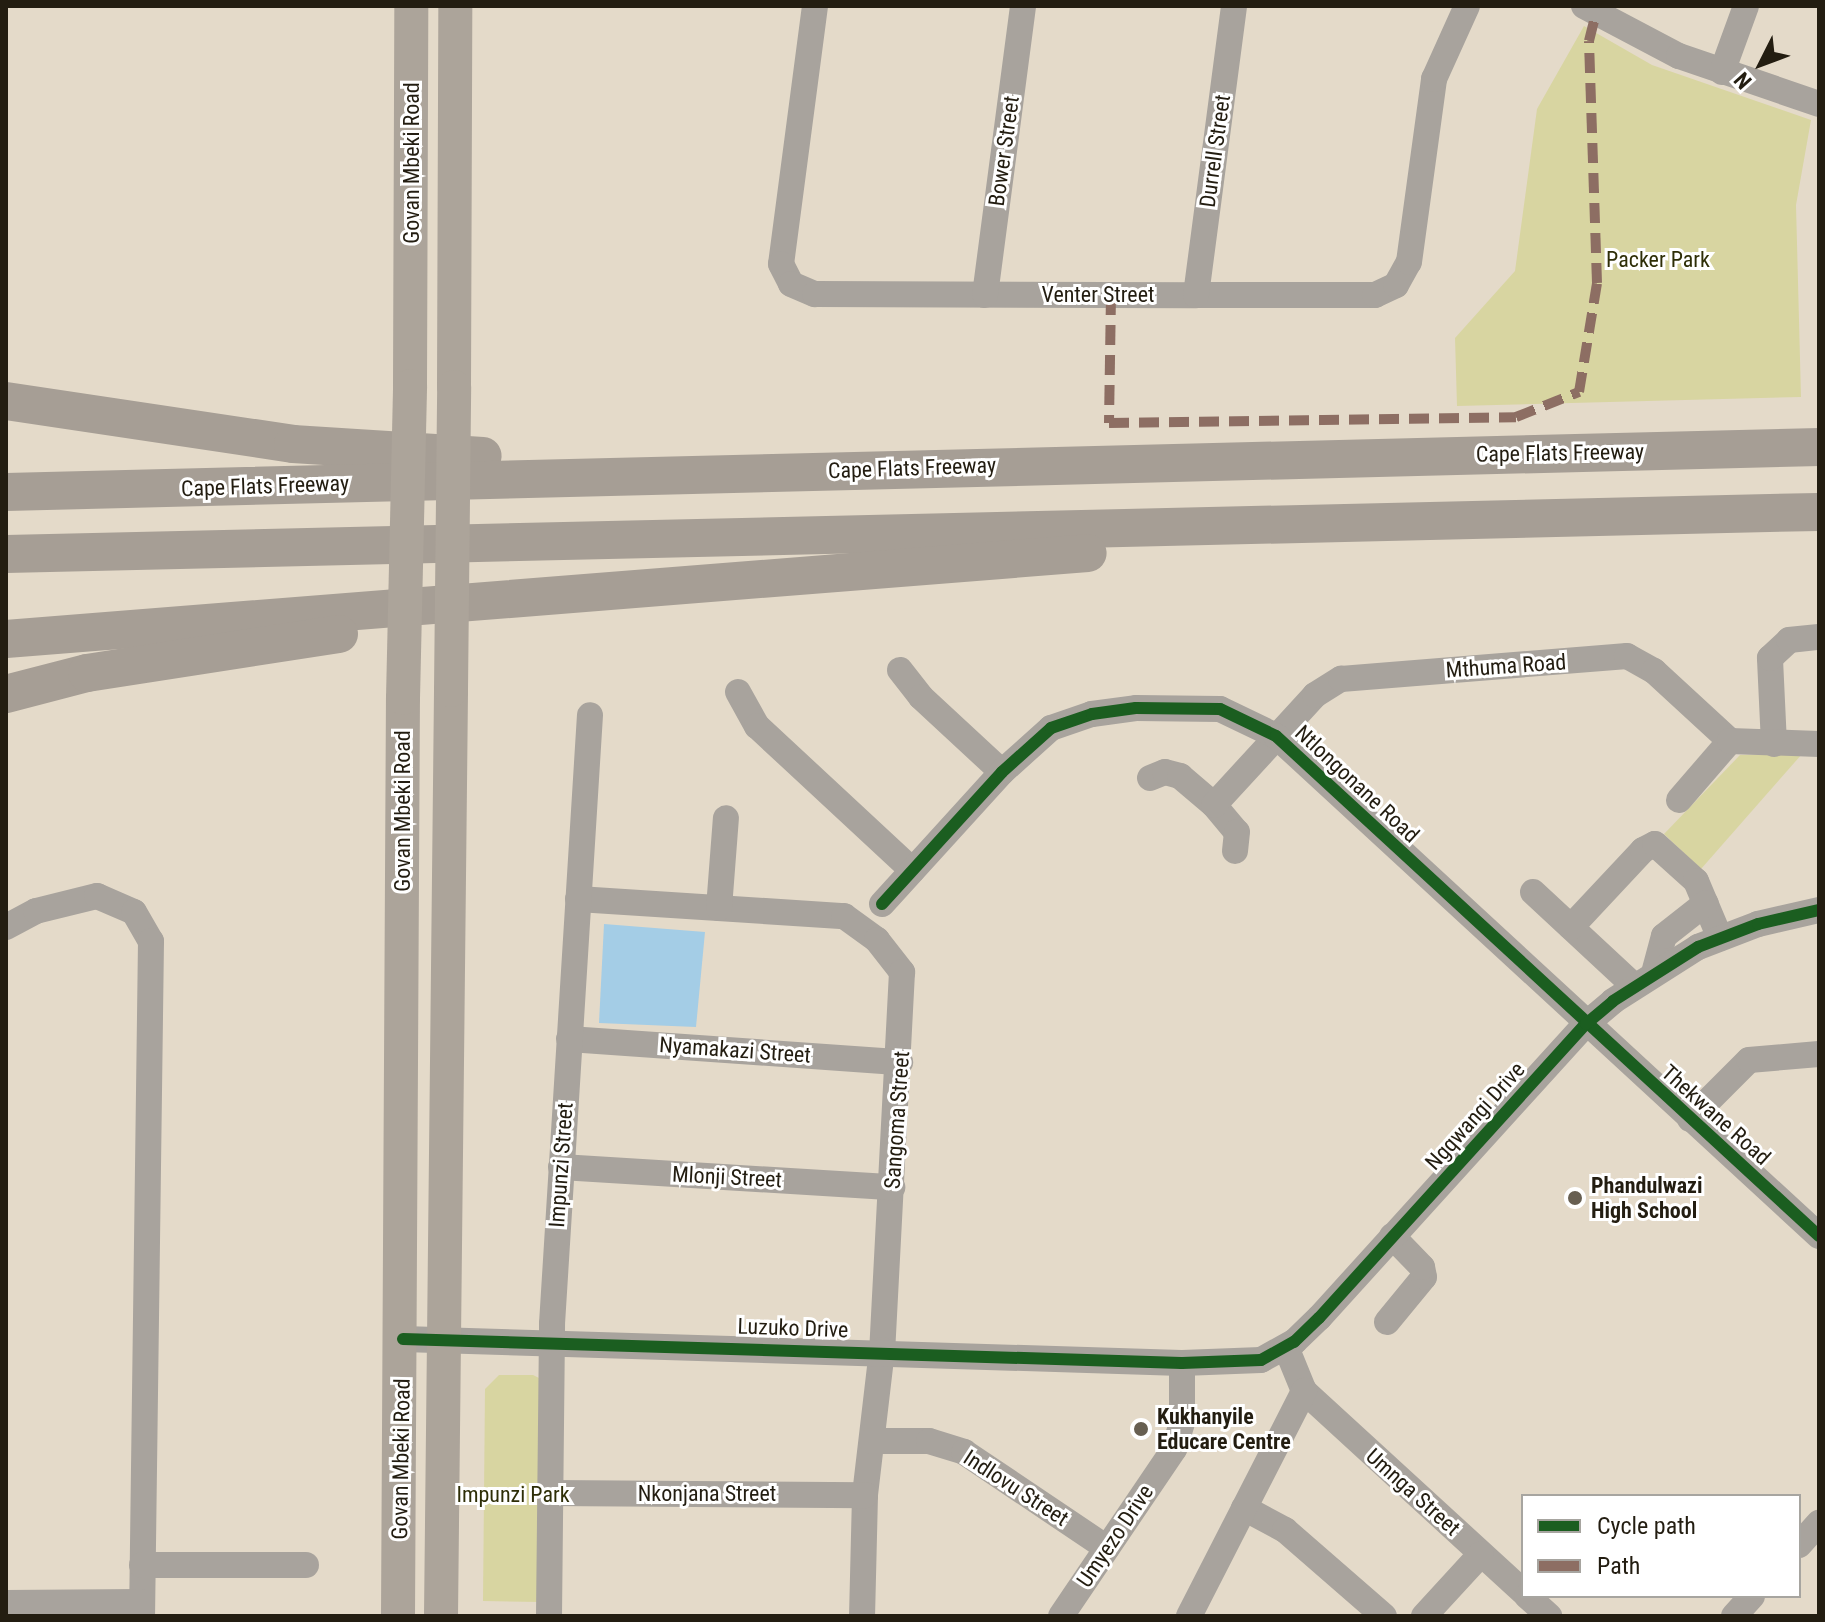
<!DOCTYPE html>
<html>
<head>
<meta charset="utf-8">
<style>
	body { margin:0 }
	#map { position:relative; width:1825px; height:1622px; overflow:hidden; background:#e4dac9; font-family:"Roboto Condensed",sans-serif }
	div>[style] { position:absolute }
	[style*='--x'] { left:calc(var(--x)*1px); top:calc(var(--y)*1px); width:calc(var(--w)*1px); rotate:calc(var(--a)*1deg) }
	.green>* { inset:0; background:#d8d5a1 }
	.water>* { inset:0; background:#a4cde6 }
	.minor>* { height:26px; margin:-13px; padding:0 13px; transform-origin:13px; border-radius:13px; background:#a8a39d }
	.major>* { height:34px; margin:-17px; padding:0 17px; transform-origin:17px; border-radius:17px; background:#aca49a }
	.highway>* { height:38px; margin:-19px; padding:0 19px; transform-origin:19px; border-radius:19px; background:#a69e95 }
	.major-bridge>* { height:34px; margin:-17px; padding:0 17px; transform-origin:17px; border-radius:17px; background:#aca49a }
	.quiet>* { height:10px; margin-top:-5px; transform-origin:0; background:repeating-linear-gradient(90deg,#8d6e63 0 20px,transparent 0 30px) }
	.cycleway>* { height:12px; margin:-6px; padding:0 6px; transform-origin:6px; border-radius:6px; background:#1b5e20 }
	.dots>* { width:22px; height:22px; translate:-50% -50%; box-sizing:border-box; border:4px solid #fff; border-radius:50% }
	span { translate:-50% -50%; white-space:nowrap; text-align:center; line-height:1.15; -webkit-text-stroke:6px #fff; paint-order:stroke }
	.street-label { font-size:22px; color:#231d11 }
	.park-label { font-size:22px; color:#2e2e07 }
	.poi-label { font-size:22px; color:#231d11; font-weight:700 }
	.left { translate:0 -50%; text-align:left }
	.frame { position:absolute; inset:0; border:8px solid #231d11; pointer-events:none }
	.legend { position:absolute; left:1521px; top:1494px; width:280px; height:104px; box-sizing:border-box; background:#fff; border:2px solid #a7a5a0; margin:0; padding:10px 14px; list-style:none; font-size:24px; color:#231d11 }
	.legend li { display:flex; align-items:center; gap:16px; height:40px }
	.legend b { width:40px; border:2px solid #a7a5a0 }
	.north { position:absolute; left:1721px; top:24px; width:80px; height:80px; -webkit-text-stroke:6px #fff; paint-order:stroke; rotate:228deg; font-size:22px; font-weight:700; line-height:32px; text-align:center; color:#231d11 }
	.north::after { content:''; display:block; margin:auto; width:28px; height:36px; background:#231d11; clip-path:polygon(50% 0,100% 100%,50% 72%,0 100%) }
</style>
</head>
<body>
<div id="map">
	<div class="green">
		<i style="clip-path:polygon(1584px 26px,1652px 65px,1811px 120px,1796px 205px,1801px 397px,1457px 406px,1455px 338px,1515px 271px,1537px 109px)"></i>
		<i style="clip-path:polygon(1802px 754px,1701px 869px,1664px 834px,1740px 755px)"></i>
		<i style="clip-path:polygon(499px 1375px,533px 1375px,543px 1380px,541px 1602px,483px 1601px,485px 1389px)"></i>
	</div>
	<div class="water">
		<i style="clip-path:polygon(604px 924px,705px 932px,696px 1027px,599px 1023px)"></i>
	</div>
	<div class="minor">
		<i style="--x:815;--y:6;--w:260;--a:97.5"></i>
		<i style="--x:781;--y:264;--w:22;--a:63"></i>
		<i style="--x:791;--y:284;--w:26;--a:23"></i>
		<i style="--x:815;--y:294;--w:381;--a:0.2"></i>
		<i style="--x:1196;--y:295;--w:179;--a:0"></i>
		<i style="--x:1375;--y:295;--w:23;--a:-25"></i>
		<i style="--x:1396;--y:285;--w:26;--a:-61"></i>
		<i style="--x:1409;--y:262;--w:185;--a:-82.2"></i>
		<i style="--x:1434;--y:79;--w:80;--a:-65.7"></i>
		<i style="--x:1584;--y:6;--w:107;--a:27.8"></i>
		<i style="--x:1679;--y:56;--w:148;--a:18.9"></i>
		<i style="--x:1722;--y:72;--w:70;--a:-70"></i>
		<i style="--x:985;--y:295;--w:291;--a:-82.5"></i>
		<i style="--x:1196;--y:295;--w:291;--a:-82.5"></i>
		<i style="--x:900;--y:670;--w:34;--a:52"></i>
		<i style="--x:921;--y:697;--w:110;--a:42.8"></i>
		<i style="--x:738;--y:692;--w:39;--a:61"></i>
		<i style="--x:757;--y:726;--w:212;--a:42.9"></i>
		<i style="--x:1774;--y:744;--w:86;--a:-92.7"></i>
		<i style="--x:1770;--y:658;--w:26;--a:-43"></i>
		<i style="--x:1789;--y:640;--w:30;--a:-6"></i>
		<i style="--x:1150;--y:778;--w:16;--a:-22"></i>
		<i style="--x:1165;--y:772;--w:16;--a:15"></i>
		<i style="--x:1180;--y:776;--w:45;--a:40.5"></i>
		<i style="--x:1214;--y:805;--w:35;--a:50"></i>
		<i style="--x:1237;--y:832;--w:19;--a:96"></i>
		<i style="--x:1679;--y:800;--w:78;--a:-49.2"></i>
		<i style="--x:1214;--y:805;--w:149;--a:-47.4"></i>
		<i style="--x:1315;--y:695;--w:31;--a:-32"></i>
		<i style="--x:1341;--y:679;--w:287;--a:-4.6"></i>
		<i style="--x:1627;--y:656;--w:31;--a:29"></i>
		<i style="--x:1654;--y:671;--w:103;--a:42.6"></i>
		<i style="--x:1730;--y:741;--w:89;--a:1.9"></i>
		<i style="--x:1533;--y:892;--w:137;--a:42.9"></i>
		<i style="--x:578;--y:899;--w:267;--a:3.7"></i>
		<i style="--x:844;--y:916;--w:41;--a:36"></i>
		<i style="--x:877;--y:940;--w:41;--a:52"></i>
		<i style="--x:902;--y:972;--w:379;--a:93"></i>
		<i style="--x:882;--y:1350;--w:146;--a:96.7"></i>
		<i style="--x:865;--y:1495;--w:121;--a:91.4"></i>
		<i style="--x:882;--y:904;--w:178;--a:-47.7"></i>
		<i style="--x:1002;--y:772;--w:66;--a:-41.9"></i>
		<i style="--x:1051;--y:728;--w:43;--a:-18.9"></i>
		<i style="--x:1092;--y:714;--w:44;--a:-7.8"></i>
		<i style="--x:1136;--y:708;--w:84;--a:0.7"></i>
		<i style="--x:1220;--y:709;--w:62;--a:25.7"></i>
		<i style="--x:1276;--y:736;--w:738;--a:42.64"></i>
		<i style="--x:719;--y:908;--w:90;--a:-85.6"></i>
		<i style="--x:6;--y:927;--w:34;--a:-28"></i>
		<i style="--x:36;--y:911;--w:63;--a:-13.8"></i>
		<i style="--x:97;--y:896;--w:40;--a:23.4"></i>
		<i style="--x:134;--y:912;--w:34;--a:60"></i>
		<i style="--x:151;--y:941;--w:675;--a:90.76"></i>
		<i style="--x:1571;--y:927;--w:105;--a:-46.9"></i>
		<i style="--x:1643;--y:850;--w:13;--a:-27"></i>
		<i style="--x:1655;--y:844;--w:55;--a:42.1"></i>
		<i style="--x:1696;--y:881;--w:62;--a:67.2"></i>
		<i style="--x:1654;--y:973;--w:38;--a:-75"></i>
		<i style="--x:1664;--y:936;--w:53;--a:-38.2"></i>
		<i style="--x:569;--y:1039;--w:332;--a:4"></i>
		<i style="--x:1690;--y:1119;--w:83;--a:-45"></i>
		<i style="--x:1749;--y:1060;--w:70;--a:-4.9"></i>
		<i style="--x:561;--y:1167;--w:332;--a:3.5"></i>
		<i style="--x:1387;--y:1322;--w:58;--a:-50.6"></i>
		<i style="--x:1424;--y:1277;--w:10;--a:-101"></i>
		<i style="--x:1422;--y:1267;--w:43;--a:-134.1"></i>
		<i style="--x:403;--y:1339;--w:779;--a:1.76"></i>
		<i style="--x:1182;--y:1363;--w:79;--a:-2.2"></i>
		<i style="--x:1261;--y:1360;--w:38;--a:-29"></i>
		<i style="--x:1294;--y:1342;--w:35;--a:-44"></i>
		<i style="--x:1319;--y:1318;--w:397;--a:-47.8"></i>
		<i style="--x:1586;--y:1024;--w:35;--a:-40"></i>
		<i style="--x:1613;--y:1001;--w:101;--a:-32.4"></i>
		<i style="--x:1698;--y:947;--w:64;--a:-21"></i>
		<i style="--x:1758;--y:924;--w:63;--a:-12.9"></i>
		<i style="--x:1286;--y:1347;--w:48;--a:67.8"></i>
		<i style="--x:1304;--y:1391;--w:297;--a:42.5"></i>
		<i style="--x:872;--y:1441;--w:57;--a:0"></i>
		<i style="--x:929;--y:1441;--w:37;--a:17"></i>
		<i style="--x:964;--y:1452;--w:172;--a:33.9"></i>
		<i style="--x:550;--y:1493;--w:315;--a:0.4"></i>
		<i style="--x:1244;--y:1508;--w:47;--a:28.2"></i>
		<i style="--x:1285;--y:1530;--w:131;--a:41"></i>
		<i style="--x:1799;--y:1545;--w:30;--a:-48"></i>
		<i style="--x:142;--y:1565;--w:164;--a:0"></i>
		<i style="--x:1527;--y:1596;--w:30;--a:42"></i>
		<i style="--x:6;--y:1603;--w:136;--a:-0.4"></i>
		<i style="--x:549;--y:1616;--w:292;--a:-89.4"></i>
		<i style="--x:552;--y:1324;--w:610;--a:-86.43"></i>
		<i style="--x:1061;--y:1616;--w:202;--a:-55.9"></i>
		<i style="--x:1174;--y:1449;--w:28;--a:-73"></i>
		<i style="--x:1182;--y:1422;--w:59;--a:-90"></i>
		<i style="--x:1189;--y:1616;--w:253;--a:-62.9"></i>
		<i style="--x:1424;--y:1616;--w:84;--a:-47.4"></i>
		<i style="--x:1734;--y:1616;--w:27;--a:-48"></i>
	</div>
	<div class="major">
		<i style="--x:410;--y:386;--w:380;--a:-89.8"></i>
		<i style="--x:454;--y:387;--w:381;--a:-89.8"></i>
		<i style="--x:398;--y:1616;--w:918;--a:-89.69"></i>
		<i style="--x:441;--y:1616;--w:926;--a:-89.38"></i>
	</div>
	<div class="highway">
		<i style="--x:6;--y:401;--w:290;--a:8.5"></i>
		<i style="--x:293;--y:444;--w:190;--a:3.6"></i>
		<i style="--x:6;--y:492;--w:1814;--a:-1.42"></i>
		<i style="--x:6;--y:554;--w:1813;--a:-1.33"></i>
		<i style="--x:6;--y:639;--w:1085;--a:-4.54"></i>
		<i style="--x:6;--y:694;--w:84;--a:-14.5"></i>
		<i style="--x:87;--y:673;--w:255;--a:-8.8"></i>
	</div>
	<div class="major-bridge">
		<i style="--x:451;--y:690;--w:303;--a:-89.4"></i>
		<i style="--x:403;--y:698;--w:312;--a:-88.7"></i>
	</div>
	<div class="quiet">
		<i style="--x:1111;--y:295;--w:128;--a:90.9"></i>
		<i style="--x:1109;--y:423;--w:407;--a:-0.8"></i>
		<i style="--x:1516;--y:417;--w:68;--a:-21.6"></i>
		<i style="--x:1579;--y:392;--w:110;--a:-80.6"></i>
		<i style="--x:1597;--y:283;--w:242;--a:-91.9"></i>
		<i style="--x:1589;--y:41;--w:29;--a:-76"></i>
	</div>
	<div class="cycleway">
		<i style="--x:882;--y:904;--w:178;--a:-47.7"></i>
		<i style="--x:1002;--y:772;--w:66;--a:-41.9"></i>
		<i style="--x:1051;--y:728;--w:43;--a:-18.9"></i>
		<i style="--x:1092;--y:714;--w:44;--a:-7.8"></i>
		<i style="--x:1136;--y:708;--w:84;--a:0.7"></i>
		<i style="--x:1220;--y:709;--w:62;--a:25.7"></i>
		<i style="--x:1276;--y:736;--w:738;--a:42.64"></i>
		<i style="--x:403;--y:1339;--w:779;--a:1.76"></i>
		<i style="--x:1182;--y:1363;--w:79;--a:-2.2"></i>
		<i style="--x:1261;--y:1360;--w:38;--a:-29"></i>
		<i style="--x:1294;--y:1342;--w:35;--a:-44"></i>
		<i style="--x:1319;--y:1318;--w:397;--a:-47.8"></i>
		<i style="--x:1586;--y:1024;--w:35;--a:-40"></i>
		<i style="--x:1613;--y:1001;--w:101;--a:-32.4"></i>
		<i style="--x:1698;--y:947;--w:64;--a:-21"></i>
		<i style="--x:1758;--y:924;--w:63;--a:-12.9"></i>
	</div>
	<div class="dots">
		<i style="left:1575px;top:1198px;background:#675f51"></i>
		<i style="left:1141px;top:1429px;background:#675f51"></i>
	</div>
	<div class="street-label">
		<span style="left:1004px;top:151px;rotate:-82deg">Bower Street</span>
		<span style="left:1215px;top:151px;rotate:-82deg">Durrell Street</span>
		<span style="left:412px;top:163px;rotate:-90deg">Govan Mbeki Road</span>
		<span style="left:1098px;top:295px">Venter Street</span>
		<span style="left:1560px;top:453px;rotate:-1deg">Cape Flats Freeway</span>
		<span style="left:912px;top:468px;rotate:-2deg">Cape Flats Freeway</span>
		<span style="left:265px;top:486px;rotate:-2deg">Cape Flats Freeway</span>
		<span style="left:1506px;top:666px;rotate:-4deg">Mthuma Road</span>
		<span style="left:1357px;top:784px;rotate:43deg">Ntlongonane Road</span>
		<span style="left:403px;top:811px;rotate:-90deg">Govan Mbeki Road</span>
		<span style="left:735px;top:1050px;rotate:4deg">Nyamakazi Street</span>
		<span style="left:1716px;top:1115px;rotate:42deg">Thekwane Road</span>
		<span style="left:1475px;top:1116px;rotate:-48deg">Ngqwangi Drive</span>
		<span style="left:897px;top:1120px;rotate:-86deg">Sangoma Street</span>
		<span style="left:561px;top:1165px;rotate:-86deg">Impunzi Street</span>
		<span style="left:727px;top:1177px;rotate:3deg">Mlonji Street</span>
		<span style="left:793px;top:1328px;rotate:2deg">Luzuko Drive</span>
		<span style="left:401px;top:1459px;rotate:-89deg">Govan Mbeki Road</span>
		<span style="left:1016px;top:1488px;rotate:33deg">Indlovu Street</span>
		<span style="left:1413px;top:1492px;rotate:42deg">Umnga Street</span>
		<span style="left:707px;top:1494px">Nkonjana Street</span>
		<span style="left:1115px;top:1536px;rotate:-56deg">Umyezo Drive</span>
	</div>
	<div class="park-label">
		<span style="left:1658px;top:260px">Packer Park</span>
		<span style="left:513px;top:1495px">Impunzi Park</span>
	</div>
	<div class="poi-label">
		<span class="left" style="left:1591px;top:1198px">Phandulwazi<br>High School</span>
		<span class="left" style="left:1157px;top:1429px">Kukhanyile<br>Educare Centre</span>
	</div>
	<div class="frame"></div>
	<ul class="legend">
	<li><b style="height:10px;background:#1b5e20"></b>Cycle path</li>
	<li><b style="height:10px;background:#8d6e63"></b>Path</li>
	</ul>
	<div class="north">N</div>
</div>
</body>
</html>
